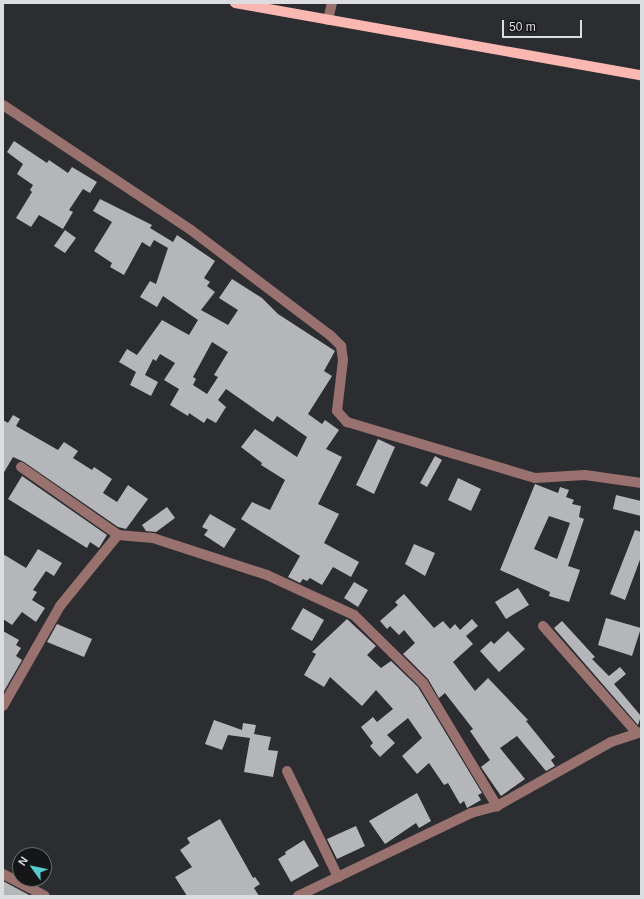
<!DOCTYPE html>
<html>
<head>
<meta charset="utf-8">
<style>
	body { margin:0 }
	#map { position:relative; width:644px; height:899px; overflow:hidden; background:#2c2d30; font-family:Arial,sans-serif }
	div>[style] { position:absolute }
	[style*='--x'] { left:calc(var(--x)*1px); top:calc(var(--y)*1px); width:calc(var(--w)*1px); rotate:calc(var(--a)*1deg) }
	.building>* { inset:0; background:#b4b6b9 }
	.minor>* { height:10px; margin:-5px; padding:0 5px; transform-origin:5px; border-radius:5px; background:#99716e }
	.major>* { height:10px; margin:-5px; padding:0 5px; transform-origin:5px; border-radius:5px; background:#fbb8b3 }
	span { translate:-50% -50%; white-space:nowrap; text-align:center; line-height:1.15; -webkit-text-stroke:4px #151617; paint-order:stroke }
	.frame { position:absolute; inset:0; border:4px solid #dcdddf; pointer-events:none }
	.north { position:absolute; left:12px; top:847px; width:40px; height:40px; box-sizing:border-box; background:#151617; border:1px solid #656667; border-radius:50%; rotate:303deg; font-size:11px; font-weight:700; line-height:16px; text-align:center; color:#dcdddf }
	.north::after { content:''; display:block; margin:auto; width:14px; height:18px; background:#52cdd0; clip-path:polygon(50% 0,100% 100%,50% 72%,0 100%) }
	.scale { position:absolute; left:502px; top:20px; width:80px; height:18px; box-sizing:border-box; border:2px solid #dcdddf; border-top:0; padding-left:5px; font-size:12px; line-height:14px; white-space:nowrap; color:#dcdddf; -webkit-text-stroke:3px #151617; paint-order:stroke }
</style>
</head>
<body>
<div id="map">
	<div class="building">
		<i style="clip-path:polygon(14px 141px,47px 163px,49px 160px,68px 173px,72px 167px,97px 182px,90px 193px,83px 189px,69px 210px,73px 212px,63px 229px,39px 215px,31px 227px,16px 218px,32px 192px,30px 190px,33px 185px,17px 174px,23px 164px,7px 152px)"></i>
		<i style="clip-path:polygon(evenodd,100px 199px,152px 225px,150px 228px,173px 242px,177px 235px,215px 261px,204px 278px,210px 282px,207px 286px,215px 292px,201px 310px,228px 325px,238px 310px,219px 298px,232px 279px,262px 298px,278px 314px,335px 351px,324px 371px,332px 376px,308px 414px,322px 424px,325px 420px,339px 430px,326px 449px,342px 457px,318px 504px,339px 514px,324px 543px,359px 562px,351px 577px,333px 567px,322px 585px,310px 578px,307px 581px,303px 579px,300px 583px,288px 577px,300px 556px,241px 519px,252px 502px,270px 510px,285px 480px,261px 465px,262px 463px,241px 447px,255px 429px,297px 457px,307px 437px,277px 416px,273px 422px,226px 389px,218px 400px,226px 407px,216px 423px,207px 418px,204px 423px,189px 413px,188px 416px,170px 405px,179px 389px,164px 380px,175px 363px,160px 354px,156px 361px,153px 359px,145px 375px,158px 382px,151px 396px,130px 385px,136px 372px,119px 362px,127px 349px,137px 355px,162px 320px,189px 335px,198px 320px,163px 296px,157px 307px,140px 297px,150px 281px,156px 284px,168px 248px,154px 240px,150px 247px,142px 242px,124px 275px,110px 267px,112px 263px,94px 251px,112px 222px,93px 211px,100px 199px,212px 342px,228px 352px,214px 375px,218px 377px,207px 394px,193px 385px,196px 379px,193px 377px,212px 342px)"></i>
		<i style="clip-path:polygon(65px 230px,76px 238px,65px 253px,54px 246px)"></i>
		<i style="clip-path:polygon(13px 415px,20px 419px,16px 426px,58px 450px,64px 442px,78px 451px,73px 458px,92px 470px,94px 467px,112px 479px,103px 493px,117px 502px,128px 485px,148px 499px,126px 529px,118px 527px,24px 462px,13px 457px,3px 474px,3px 420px,8px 423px)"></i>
		<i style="clip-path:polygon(378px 439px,395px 447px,374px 494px,356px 485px)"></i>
		<i style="clip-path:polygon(435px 456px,442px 460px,427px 487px,420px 483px)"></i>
		<i style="clip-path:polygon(22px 476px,107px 535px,99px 548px,90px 542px,87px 548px,8px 499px)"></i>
		<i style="clip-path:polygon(458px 478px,481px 489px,471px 511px,448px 500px)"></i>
		<i style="clip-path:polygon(evenodd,535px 484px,558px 493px,560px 487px,569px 490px,566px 497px,574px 500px,572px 504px,581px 506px,579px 517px,584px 519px,568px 566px,580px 570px,569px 602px,549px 596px,550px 592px,500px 570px,535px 484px,549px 516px,570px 523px,557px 559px,534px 549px,549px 516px)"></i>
		<i style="clip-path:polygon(616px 495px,641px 501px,641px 516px,613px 509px)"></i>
		<i style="clip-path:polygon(167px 507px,175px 518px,156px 532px,146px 531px,142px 525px)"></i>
		<i style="clip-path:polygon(210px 514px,236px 529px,224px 548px,204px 535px,208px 530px,202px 527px)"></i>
		<i style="clip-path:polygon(635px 530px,641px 532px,641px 557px,625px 600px,610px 594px)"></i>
		<i style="clip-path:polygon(414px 544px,435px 553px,425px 576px,405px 564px)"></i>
		<i style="clip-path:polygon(38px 549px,62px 563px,54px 576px,46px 571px,33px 590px,37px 592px,32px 600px,45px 608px,36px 622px,22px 612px,12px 625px,3px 619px,3px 554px,26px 568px)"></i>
		<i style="clip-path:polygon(354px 582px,368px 590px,358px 607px,344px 598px)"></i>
		<i style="clip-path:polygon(518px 588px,529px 605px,506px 619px,495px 602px)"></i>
		<i style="clip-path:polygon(404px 594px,434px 628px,443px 621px,450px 629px,455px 624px,460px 630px,472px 619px,478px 626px,466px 636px,473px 644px,453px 662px,475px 691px,488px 678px,528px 720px,526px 721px,555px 757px,551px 760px,555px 766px,546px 771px,517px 736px,500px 748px,525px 779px,501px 796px,481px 767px,490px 760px,470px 731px,473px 729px,445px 693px,439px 698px,428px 679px,403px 654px,415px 643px,404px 630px,399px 635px,390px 626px,387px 629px,380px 621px,398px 605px,395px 602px)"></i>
		<i style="clip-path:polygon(303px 608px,324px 620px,312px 641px,291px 629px)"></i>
		<i style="clip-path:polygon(606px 618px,641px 628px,632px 656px,598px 645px)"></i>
		<i style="clip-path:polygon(347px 619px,376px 646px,367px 655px,381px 668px,391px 661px,418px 687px,482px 793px,478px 795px,481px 800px,467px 808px,464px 801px,460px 804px,448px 783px,444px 785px,429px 763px,417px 774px,402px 756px,422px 738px,408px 718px,387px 735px,395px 743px,380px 757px,370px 746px,373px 743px,361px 727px,373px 717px,377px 722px,393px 709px,376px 690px,362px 706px,330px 677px,324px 687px,304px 675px,316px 654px,312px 652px)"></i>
		<i style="clip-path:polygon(562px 621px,595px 657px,592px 659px,609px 676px,620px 667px,626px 674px,614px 684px,641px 716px,638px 725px,554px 628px)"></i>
		<i style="clip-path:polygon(57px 624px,92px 639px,84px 657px,47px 642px)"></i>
		<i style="clip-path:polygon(3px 631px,19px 640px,16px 645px,21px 648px,16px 656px,22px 660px,3px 693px)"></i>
		<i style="clip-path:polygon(508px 631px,525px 649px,499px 672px,480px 651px,491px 641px,494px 644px)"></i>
		<i style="clip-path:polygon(214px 720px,242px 730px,243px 723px,256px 725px,254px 734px,271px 737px,268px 750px,278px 751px,273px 777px,244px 772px,250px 738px,228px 735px,222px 750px,205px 744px)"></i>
		<i style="clip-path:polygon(417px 793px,431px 821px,419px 828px,416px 823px,385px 844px,369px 821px)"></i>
		<i style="clip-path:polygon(220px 819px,253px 878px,255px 877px,260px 884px,254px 888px,259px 896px,187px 896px,175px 877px,192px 867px,180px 850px,190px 843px,187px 838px)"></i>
		<i style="clip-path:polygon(356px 826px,365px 846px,337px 859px,327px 839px)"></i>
		<i style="clip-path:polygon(304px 840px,319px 866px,291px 882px,278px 859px,286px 854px,285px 852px)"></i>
		<i style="clip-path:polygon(3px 881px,31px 896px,3px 896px)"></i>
	</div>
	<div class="minor">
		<i style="--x:328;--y:20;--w:17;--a:-77"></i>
		<i style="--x:3;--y:105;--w:226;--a:33.6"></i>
		<i style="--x:191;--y:230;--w:174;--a:37.1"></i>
		<i style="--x:330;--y:335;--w:16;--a:45"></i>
		<i style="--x:341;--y:346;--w:14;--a:82"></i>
		<i style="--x:343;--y:360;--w:51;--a:96.7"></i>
		<i style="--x:337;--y:411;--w:15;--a:48"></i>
		<i style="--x:347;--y:422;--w:196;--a:16.6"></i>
		<i style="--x:535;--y:478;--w:50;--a:-3.4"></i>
		<i style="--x:585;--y:475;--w:57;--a:8.1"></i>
		<i style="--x:21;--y:467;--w:118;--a:35"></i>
		<i style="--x:118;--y:535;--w:35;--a:5"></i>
		<i style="--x:153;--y:538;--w:120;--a:18"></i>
		<i style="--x:267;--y:575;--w:96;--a:24.7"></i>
		<i style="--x:354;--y:615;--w:97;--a:44.6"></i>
		<i style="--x:423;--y:683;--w:144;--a:59"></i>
		<i style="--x:543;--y:626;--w:142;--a:48.7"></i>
		<i style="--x:3;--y:706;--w:115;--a:-60.3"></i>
		<i style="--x:60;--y:606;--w:92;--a:-50.8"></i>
		<i style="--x:287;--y:771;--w:118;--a:64.3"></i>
		<i style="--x:3;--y:874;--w:47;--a:27.6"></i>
		<i style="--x:298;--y:896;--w:192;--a:-25.6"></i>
		<i style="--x:471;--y:813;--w:27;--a:-15"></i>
		<i style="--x:497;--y:806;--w:131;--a:-29.3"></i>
		<i style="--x:611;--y:742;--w:32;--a:-18"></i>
	</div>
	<div class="major">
		<i style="--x:235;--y:3;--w:412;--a:10.1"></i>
	</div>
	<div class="frame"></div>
	<div class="north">N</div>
	<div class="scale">50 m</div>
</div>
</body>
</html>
